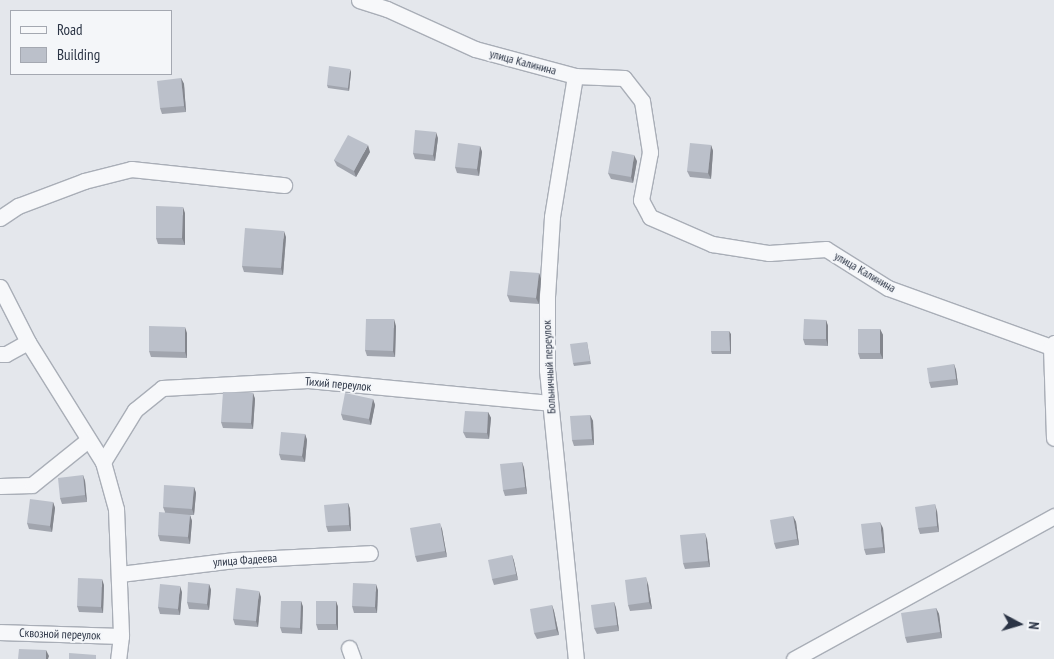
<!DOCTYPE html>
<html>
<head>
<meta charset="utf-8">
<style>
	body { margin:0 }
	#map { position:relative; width:1054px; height:659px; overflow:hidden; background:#e4e7ec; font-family:"PT Sans Narrow",sans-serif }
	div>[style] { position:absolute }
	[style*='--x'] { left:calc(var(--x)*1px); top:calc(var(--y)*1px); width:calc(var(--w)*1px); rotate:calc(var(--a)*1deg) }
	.roads { filter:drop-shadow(1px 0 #a9aeb7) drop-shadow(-1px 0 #a9aeb7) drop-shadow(0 1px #a9aeb7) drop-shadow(0 -1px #a9aeb7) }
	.street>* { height:15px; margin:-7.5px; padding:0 7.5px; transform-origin:7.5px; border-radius:7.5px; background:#f7f8fa }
	.wall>* { inset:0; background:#a1a5ae }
	.shaded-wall>* { inset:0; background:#83868d }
	.building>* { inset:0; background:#bbc0ca }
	span { translate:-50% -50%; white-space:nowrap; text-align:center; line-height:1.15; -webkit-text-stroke:4px #f4f6f9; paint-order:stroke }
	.street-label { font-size:12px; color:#2b3445 }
	.legend { position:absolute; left:10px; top:10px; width:162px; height:65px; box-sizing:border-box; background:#f4f6f9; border:1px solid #a4a8b1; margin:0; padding:6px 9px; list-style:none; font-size:15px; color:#2b3445 }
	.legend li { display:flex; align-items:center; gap:10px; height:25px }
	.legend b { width:25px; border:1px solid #a4a8b1 }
	.north { position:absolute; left:994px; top:599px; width:50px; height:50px; -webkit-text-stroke:4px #f4f6f9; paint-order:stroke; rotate:96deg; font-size:14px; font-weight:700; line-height:20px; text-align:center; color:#2b3445 }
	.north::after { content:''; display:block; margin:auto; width:18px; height:22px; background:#2b3445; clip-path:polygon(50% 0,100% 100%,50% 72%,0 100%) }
</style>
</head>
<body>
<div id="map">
	<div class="roads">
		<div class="street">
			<i style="--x:359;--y:0;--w:29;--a:18"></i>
			<i style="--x:387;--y:9;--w:97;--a:24.4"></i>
			<i style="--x:475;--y:49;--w:104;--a:15.1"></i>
			<i style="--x:575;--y:76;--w:49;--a:2.3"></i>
			<i style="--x:624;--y:78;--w:29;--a:52"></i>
			<i style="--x:642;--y:101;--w:52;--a:81.1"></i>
			<i style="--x:650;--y:152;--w:49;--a:100.6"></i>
			<i style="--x:641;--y:200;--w:19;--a:62"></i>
			<i style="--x:650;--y:217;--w:68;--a:23.5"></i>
			<i style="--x:712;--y:244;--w:58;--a:9"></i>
			<i style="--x:769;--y:253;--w:57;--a:-4"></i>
			<i style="--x:826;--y:249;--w:73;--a:32.2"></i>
			<i style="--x:888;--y:288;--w:173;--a:19.9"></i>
			<i style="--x:1051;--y:347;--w:5;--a:-53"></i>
			<i style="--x:575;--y:76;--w:143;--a:99.3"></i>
			<i style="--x:552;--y:217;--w:79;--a:93.6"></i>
			<i style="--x:547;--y:296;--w:74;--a:90"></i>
			<i style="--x:547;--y:370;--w:290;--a:84.3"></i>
			<i style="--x:0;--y:218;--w:22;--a:-34"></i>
			<i style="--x:18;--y:206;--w:71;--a:-20.7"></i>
			<i style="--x:84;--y:181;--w:49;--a:-14.3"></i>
			<i style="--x:131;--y:169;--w:154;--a:6"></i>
			<i style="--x:0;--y:287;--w:62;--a:63"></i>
			<i style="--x:28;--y:342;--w:142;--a:58"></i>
			<i style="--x:103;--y:462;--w:49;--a:74.5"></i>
			<i style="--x:116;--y:509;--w:127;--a:87.7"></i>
			<i style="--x:121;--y:636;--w:23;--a:97"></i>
			<i style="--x:1051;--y:347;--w:91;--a:88.1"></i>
			<i style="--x:0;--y:354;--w:6;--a:0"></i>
			<i style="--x:6;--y:354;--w:25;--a:-29"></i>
			<i style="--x:103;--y:462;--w:61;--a:-58.4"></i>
			<i style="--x:135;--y:410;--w:35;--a:-39"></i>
			<i style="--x:162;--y:388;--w:146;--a:-3.1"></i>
			<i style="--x:308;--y:380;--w:243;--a:5.4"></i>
			<i style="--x:0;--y:486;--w:32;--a:-2"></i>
			<i style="--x:32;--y:485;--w:72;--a:-38.8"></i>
			<i style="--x:120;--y:574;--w:115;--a:-7"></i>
			<i style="--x:234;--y:560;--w:136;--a:-2.9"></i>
			<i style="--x:0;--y:632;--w:121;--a:1.9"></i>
			<i style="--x:349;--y:648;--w:12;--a:70"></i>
			<i style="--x:794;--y:659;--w:297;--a:-28.8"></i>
		</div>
	</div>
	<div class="wall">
		<i style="clip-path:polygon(351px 72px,349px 91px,328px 88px,327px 85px)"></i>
		<i style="clip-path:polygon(181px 78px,184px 84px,186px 112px,162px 114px,160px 108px)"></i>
		<i style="clip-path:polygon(438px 138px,435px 161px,415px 159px,413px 153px)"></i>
		<i style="clip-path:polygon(711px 145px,713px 151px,711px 179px,690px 177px,687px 171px)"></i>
		<i style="clip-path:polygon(480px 146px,482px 152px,479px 176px,457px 173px,455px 167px)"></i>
		<i style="clip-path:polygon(370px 152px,356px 177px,337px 166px,334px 160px)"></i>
		<i style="clip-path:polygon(637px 161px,633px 183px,611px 179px,608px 173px)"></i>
		<i style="clip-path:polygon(185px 213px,185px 245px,158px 244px,156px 238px)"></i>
		<i style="clip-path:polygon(286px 237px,283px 275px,244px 272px,242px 266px)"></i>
		<i style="clip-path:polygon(539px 273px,541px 279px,539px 304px,510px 302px,507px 295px)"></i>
		<i style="clip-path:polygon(826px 320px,828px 326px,828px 346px,805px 345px,803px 339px)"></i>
		<i style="clip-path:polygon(396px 326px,395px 357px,367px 356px,365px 350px)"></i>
		<i style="clip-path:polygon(880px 329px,883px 335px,883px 359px,860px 359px,858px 353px)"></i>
		<i style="clip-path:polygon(187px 333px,187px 358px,151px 357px,149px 351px)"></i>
		<i style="clip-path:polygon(731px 334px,731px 354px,712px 354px,711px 351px)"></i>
		<i style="clip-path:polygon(587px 342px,591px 364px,574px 366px,573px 363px)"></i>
		<i style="clip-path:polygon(954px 364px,956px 370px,958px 385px,931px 388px,929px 382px)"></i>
		<i style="clip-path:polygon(253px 393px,255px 399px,253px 429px,223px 428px,221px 422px)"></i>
		<i style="clip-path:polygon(373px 399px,375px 405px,371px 425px,343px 420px,341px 414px)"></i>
		<i style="clip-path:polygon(488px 412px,491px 418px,489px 439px,466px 438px,463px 432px)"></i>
		<i style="clip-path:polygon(590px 415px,593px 421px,594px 445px,574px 446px,572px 440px)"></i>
		<i style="clip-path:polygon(305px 434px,307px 440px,305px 462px,281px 460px,279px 454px)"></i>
		<i style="clip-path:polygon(522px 462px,524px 468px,527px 494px,505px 496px,503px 490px)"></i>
		<i style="clip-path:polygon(83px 475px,85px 481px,87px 502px,62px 504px,60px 498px)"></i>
		<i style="clip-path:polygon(194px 487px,196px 493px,194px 515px,190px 515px,192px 521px,190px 544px,160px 541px,158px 535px,165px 512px,163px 507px)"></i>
		<i style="clip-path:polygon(53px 502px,55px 508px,52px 532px,29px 529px,27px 523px)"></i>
		<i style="clip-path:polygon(348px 503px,350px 509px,351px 531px,328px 532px,326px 526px)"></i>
		<i style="clip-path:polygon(937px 511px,939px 532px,920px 534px,918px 528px)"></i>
		<i style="clip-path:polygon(793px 516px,796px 522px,799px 545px,776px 549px,774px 543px)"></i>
		<i style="clip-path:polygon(883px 528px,885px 553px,866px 555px,864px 549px)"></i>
		<i style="clip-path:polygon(442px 529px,447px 557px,417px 562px,415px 556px)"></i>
		<i style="clip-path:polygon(707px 539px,710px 567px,685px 569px,683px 563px)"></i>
		<i style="clip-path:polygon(512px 555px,514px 561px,518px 580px,494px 585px,492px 579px)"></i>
		<i style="clip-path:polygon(209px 584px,211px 590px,209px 610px,189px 609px,187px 602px)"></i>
		<i style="clip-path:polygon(648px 584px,652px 609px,630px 611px,628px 605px)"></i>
		<i style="clip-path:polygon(104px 585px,103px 613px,79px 612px,77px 606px)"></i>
		<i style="clip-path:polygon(378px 590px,377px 613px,354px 613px,352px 606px)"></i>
		<i style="clip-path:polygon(182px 592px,180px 615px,160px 614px,158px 607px)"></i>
		<i style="clip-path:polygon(261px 597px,258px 627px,235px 625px,233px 619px)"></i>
		<i style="clip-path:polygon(301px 601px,303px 607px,302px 634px,282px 633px,280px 627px)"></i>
		<i style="clip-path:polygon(336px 601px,338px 607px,338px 630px,318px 630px,316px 624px)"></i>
		<i style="clip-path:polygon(614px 602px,616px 608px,619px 631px,597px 634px,594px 628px)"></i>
		<i style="clip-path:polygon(552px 605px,554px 611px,559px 635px,537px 639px,534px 633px)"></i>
		<i style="clip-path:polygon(936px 608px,939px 614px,942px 638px,907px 643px,905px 637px)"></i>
	</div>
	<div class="shaded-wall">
		<i style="clip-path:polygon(350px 69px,351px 72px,349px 91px,348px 88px)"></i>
		<i style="clip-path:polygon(181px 78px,184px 84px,186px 112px,184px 106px)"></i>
		<i style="clip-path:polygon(436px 132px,438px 138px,435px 161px,433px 155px)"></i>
		<i style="clip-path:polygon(368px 145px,370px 152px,356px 177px,354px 171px)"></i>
		<i style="clip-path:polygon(711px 145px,713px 151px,711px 179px,708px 173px)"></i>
		<i style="clip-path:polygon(480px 146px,482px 152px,479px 176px,477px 169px)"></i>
		<i style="clip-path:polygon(634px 155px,637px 161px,633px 183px,631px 177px)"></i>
		<i style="clip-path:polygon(183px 207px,185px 213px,185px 245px,182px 238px)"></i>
		<i style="clip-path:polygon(284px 231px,286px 237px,283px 275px,281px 268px)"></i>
		<i style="clip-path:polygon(539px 273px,541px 279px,539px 304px,536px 298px)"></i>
		<i style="clip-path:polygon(394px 319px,396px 326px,395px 357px,393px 351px)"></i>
		<i style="clip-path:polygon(826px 320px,828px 326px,828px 346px,826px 339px)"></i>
		<i style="clip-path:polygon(185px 327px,187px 333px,187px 358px,185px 352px)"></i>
		<i style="clip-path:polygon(880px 329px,883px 335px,883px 359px,880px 353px)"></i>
		<i style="clip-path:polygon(729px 331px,731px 334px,731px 354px,730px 351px)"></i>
		<i style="clip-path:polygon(954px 364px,956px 370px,958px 385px,956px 379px)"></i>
		<i style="clip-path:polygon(253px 393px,255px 399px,253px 429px,251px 423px)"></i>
		<i style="clip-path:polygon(373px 399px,375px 405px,371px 425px,369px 419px)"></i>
		<i style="clip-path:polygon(488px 412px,491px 418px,489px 439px,487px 433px)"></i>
		<i style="clip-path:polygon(590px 415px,593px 421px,594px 445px,592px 439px)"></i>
		<i style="clip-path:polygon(305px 434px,307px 440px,305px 462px,302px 456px)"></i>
		<i style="clip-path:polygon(522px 462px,524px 468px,527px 494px,525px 487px)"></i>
		<i style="clip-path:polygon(83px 475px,85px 481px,87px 502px,85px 495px)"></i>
		<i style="clip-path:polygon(194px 487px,196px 493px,194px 515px,192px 509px)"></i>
		<i style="clip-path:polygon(53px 502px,55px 508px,52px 532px,50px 526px)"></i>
		<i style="clip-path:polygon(348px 503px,350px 509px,351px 531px,349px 525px)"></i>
		<i style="clip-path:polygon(935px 504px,937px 511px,939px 532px,937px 526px)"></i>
		<i style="clip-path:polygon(190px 515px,192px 521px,190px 544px,188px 537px)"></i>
		<i style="clip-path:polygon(793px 516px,796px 522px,799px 545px,797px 539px)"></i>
		<i style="clip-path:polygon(880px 522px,883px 528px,885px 553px,883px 547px)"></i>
		<i style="clip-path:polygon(440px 523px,442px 529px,447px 557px,445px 551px)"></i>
		<i style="clip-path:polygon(705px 533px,707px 539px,710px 567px,708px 561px)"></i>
		<i style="clip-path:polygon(512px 555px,514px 561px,518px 580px,516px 574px)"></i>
		<i style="clip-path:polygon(646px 577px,648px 584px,652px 609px,649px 602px)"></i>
		<i style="clip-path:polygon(102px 579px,104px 585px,103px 613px,101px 607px)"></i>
		<i style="clip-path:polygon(209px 584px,211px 590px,209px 610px,207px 604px)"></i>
		<i style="clip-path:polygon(376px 584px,378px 590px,377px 613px,375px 607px)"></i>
		<i style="clip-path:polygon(180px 586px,182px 592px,180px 615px,178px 609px)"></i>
		<i style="clip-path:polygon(259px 591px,261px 597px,258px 627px,256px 621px)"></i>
		<i style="clip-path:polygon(301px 601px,303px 607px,302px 634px,300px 628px)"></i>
		<i style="clip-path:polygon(336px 601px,338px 607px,338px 630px,336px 624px)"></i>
		<i style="clip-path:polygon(614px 602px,616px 608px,619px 631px,617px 625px)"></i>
		<i style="clip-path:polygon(552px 605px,554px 611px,559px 635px,556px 629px)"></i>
		<i style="clip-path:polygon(936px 608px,939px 614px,942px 638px,940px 632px)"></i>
		<i style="clip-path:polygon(46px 650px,49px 656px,48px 659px,46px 659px)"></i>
	</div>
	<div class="building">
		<i style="clip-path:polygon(329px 66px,350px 69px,348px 88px,327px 85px)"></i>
		<i style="clip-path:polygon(181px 78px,184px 106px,160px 108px,157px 81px)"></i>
		<i style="clip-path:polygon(415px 130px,436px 132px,433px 155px,413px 153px)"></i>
		<i style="clip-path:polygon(348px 135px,368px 145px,354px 171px,334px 160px)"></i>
		<i style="clip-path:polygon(458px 143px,480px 146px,477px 169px,455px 167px)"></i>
		<i style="clip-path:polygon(690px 143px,711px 145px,708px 173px,687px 171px)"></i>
		<i style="clip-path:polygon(612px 151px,634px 155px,631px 177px,608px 173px)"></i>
		<i style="clip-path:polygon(156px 206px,183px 207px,182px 238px,156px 238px)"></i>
		<i style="clip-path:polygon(245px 228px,284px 231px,281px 268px,242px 266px)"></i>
		<i style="clip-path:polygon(510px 271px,539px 273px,536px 298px,507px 295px)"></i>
		<i style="clip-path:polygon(366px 319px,394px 319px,393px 351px,365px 350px)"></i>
		<i style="clip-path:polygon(804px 319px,826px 320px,826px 339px,803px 339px)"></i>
		<i style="clip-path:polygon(149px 326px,185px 327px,185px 352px,149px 351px)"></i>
		<i style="clip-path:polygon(858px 329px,880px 329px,880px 353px,858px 353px)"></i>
		<i style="clip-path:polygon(711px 331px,729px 331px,730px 351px,711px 351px)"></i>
		<i style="clip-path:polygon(587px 342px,590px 361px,573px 363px,570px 344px)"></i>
		<i style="clip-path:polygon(954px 364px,956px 379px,929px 382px,927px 368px)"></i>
		<i style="clip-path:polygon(223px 392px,253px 393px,251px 423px,221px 422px)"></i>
		<i style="clip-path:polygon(345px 393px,373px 399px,369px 419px,341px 414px)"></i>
		<i style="clip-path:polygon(465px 411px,488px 412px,487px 433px,463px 432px)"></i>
		<i style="clip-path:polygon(590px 415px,592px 439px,572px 440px,570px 416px)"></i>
		<i style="clip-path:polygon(281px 432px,305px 434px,302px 456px,279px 454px)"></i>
		<i style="clip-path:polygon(522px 462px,525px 487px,503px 490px,500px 464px)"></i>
		<i style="clip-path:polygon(83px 475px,85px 495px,60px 498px,58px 478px)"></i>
		<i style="clip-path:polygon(164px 485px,194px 487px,192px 509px,163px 507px)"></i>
		<i style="clip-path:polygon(30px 499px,53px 502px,50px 526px,27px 523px)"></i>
		<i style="clip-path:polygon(348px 503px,349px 525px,326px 526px,324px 505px)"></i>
		<i style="clip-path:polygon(935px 504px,937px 526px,918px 528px,915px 507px)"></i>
		<i style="clip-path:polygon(159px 512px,190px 515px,188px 537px,158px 535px)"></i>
		<i style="clip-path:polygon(793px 516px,797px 539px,774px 543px,770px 520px)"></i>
		<i style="clip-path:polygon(880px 522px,883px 547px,864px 549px,861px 524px)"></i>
		<i style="clip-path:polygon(440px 523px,445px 551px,415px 556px,410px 528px)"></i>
		<i style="clip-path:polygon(705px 533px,708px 561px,683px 563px,680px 535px)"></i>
		<i style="clip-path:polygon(512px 555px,516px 574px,492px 579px,488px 560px)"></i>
		<i style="clip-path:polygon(646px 577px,649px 602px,628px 605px,625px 580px)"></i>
		<i style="clip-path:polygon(78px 578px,102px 579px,101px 607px,77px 606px)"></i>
		<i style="clip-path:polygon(188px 582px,209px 584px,207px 604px,187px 602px)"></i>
		<i style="clip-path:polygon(353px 583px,376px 584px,375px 607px,352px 606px)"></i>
		<i style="clip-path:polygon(160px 584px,180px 586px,178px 609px,158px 607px)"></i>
		<i style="clip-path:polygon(236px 588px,259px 591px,256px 621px,233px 619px)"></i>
		<i style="clip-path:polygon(281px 601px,301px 601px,300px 628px,280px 627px)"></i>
		<i style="clip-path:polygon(316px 601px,336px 601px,336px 624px,316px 624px)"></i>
		<i style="clip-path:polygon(614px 602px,617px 625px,594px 628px,591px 605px)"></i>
		<i style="clip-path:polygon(552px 605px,556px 629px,534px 633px,530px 609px)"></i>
		<i style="clip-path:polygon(936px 608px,940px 632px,905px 637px,901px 613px)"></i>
		<i style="clip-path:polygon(19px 649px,46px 650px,46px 659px,18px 659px)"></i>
		<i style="clip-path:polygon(69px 653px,96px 655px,96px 659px,69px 659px)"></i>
	</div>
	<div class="street-label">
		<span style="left:523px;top:62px;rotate:15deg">улица Калинина</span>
		<span style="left:865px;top:272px;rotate:30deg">улица Калинина</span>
		<span style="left:549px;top:367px;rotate:-93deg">Больничный переулок</span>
		<span style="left:338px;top:384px;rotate:5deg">Тихий переулок</span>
		<span style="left:245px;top:560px;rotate:-4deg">улица Фадеева</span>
		<span style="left:60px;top:634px;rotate:2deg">Сквозной переулок</span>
	</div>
	<ul class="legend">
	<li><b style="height:6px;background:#f7f8fa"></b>Road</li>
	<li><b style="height:14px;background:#bbc0ca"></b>Building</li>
	</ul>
	<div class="north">N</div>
</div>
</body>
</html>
